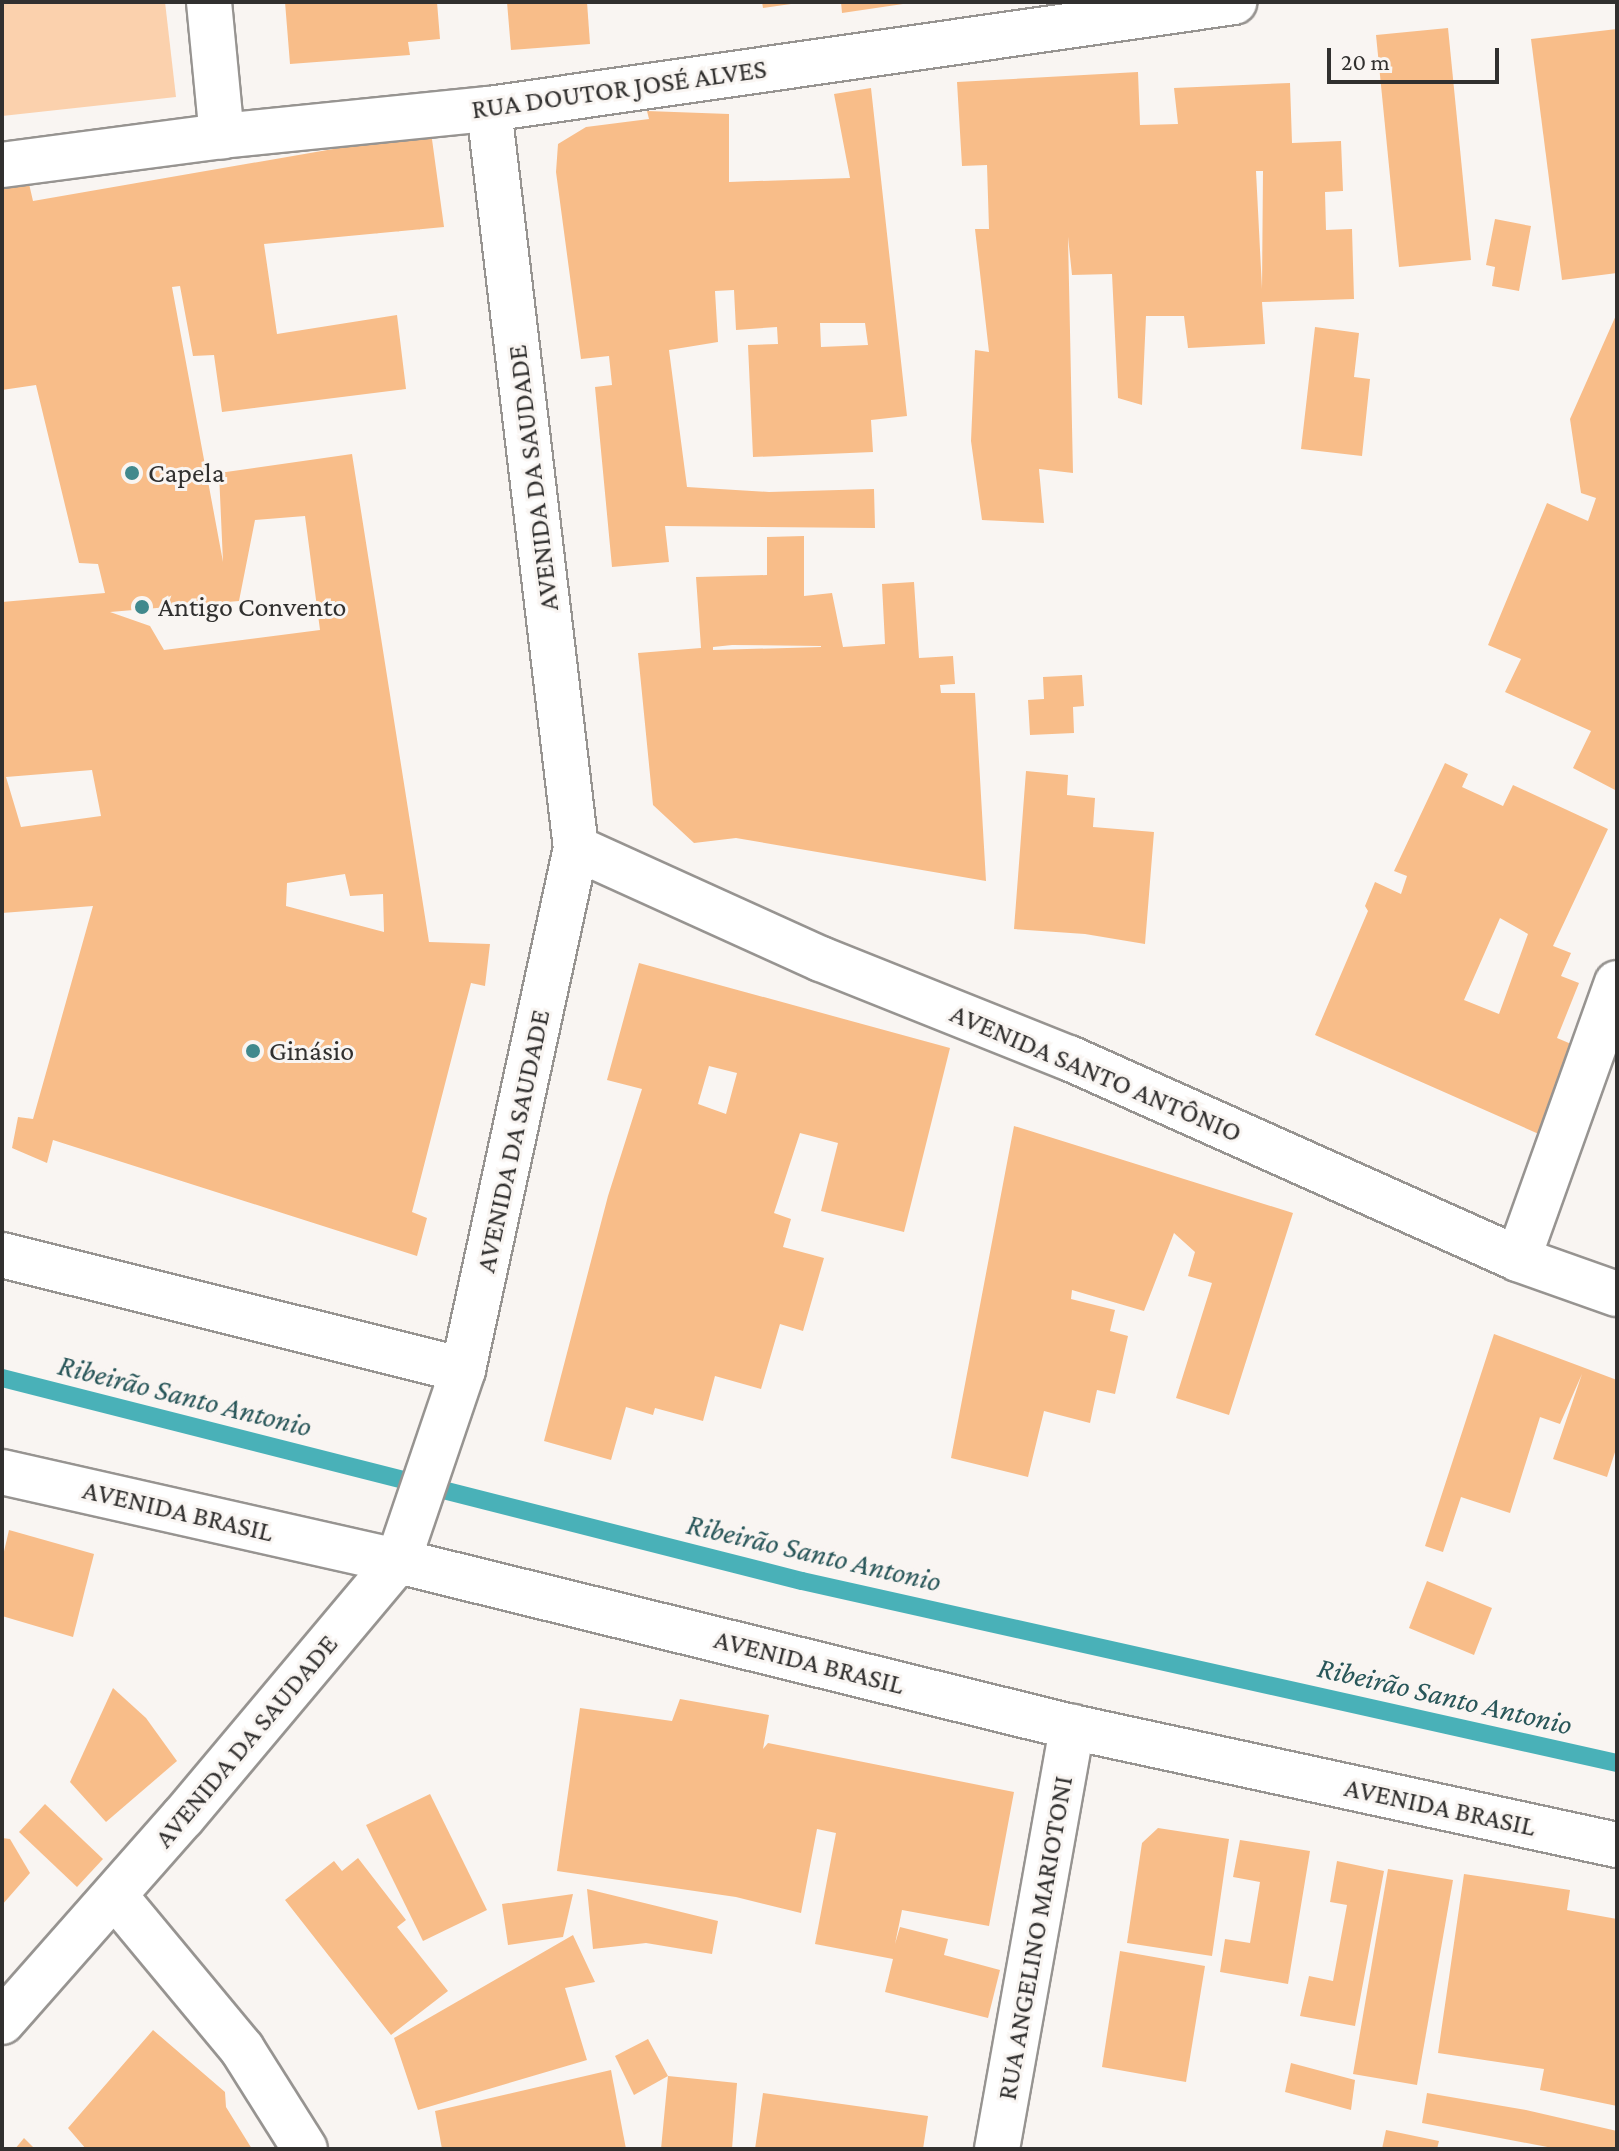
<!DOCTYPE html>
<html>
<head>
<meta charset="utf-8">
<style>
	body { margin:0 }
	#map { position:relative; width:1619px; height:2151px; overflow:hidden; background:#f9f5f2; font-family:"Crimson Pro",serif }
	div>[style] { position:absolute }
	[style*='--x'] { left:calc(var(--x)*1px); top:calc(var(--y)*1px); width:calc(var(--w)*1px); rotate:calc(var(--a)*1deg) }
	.green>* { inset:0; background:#fbd1ad }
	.stream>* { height:18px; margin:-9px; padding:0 9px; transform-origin:9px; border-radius:9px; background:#49b1b8 }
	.building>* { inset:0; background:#f8bd89 }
	.roads { filter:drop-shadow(2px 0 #979491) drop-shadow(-2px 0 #979491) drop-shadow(0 2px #979491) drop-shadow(0 -2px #979491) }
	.street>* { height:44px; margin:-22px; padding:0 22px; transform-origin:22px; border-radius:22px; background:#fff }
	.secondary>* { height:44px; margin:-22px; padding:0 22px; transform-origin:22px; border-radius:22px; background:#fff }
	.dots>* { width:22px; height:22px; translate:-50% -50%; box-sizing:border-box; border:4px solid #f9f5f2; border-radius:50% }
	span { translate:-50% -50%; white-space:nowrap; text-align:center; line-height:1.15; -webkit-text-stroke:6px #f9f5f2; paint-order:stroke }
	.street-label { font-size:28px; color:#31302f }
	.poi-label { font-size:28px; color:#31302f }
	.left { translate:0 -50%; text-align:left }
	.water-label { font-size:30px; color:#285659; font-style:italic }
	.frame { position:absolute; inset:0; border:4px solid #31302f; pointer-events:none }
	.scale { position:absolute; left:1327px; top:48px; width:172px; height:36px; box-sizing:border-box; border:4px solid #31302f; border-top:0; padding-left:10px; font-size:24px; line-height:28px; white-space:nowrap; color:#31302f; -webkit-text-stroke:6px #f9f5f2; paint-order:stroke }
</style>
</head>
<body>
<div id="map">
	<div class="green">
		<i style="clip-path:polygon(2px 2px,165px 2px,176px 97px,2px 116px)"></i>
	</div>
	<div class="stream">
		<i style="--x:2;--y:1378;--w:825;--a:14.24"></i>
		<i style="--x:802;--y:1581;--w:835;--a:12.59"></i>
	</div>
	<div class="building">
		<i style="clip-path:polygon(285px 2px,437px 2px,440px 39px,408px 42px,410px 55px,290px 64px)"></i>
		<i style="clip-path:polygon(507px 2px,587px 2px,590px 44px,511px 50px)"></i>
		<i style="clip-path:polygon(762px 2px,791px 2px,791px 4px,763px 8px)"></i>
		<i style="clip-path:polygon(841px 2px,903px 2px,903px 4px,842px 13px)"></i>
		<i style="clip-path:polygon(1448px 28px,1471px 260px,1399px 267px,1376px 35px)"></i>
		<i style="clip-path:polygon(1617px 29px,1617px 273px,1562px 280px,1531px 39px)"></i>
		<i style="clip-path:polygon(evenodd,1138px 72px,1140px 125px,1178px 124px,1174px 88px,1290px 83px,1292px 143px,1341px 141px,1343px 191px,1325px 192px,1326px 230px,1352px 229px,1354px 299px,1262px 302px,1265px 344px,1188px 348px,1184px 316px,1146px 316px,1142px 405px,1118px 398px,1112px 274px,1072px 275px,1068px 237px,1073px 473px,1039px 469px,1044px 523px,982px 520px,971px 441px,975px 350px,989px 352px,975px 229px,989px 229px,987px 165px,962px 166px,957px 82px,1138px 72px,1256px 171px,1263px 171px,1262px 289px,1256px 171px)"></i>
		<i style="clip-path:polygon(evenodd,871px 88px,907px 416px,871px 420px,873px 452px,753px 457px,748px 345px,778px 344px,777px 327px,736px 330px,734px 290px,715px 291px,718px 342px,669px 350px,687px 487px,769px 492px,874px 489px,875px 528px,665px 526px,669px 562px,612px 567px,595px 387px,612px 385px,609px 356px,581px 359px,556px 172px,558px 144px,586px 127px,649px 119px,647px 111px,729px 114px,729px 182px,850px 178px,834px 94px,871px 88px,820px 323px,865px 323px,868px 345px,821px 347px,820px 323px)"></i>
		<i style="clip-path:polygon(evenodd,431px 132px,444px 227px,264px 244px,277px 334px,397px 315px,406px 389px,222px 412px,214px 355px,193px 356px,180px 286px,172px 287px,223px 562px,219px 473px,352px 454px,429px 942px,490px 944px,485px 986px,471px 983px,412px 1212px,427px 1218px,417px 1256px,53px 1140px,47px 1163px,12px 1148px,18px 1117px,33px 1119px,93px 906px,2px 913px,2px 602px,105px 593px,98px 564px,79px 563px,36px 385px,2px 390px,2px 178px,27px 175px,33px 201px,431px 132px,305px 516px,320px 630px,164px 650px,150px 626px,110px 612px,239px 601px,255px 520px,305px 516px,431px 132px,92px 770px,101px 816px,21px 827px,6px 777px,92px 770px,431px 132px,345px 874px,350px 896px,383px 894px,384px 932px,286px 906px,287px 883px,345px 874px)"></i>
		<i style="clip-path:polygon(1495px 219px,1531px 226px,1519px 291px,1492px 286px,1495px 267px,1486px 265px)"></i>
		<i style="clip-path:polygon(1617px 313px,1617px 791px,1573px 768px,1591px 731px,1505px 692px,1521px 659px,1488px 645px,1547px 503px,1588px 521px,1596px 498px,1581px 493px,1570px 419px)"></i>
		<i style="clip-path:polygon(1315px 327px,1359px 333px,1354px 377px,1370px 379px,1362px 456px,1301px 449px)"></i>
		<i style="clip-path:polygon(evenodd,804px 536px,804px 596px,832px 593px,843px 647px,885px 644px,882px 584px,914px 582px,919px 658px,953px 656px,955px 684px,940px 685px,941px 693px,975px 693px,986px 881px,736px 838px,694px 843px,653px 805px,638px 653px,701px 648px,696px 577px,767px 575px,767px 537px,804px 536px,732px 645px,821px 646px,821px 647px,713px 650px,713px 647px,732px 645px)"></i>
		<i style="clip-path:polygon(1082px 675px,1084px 706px,1073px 707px,1074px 733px,1030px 735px,1028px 700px,1044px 699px,1043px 677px)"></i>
		<i style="clip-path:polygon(evenodd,1445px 763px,1468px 774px,1462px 787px,1503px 806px,1513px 785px,1608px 829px,1553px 946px,1571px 953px,1561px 976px,1579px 983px,1557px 1038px,1576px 1046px,1541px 1135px,1315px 1035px,1368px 911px,1365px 906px,1375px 882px,1401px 894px,1407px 876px,1394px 871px,1445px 763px,1500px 918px,1528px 934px,1499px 1014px,1464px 1000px,1500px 918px)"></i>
		<i style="clip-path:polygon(1026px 771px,1068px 775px,1067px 795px,1095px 798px,1093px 827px,1154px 832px,1145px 944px,1085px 934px,1014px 929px)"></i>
		<i style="clip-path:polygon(evenodd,639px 963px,950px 1048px,904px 1232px,821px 1211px,838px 1143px,800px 1133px,774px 1213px,791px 1219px,783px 1247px,824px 1258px,803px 1331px,780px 1324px,761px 1389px,715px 1376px,703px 1421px,655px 1408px,653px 1415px,626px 1407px,611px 1460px,544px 1441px,608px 1196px,642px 1089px,607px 1080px,639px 963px,709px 1066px,737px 1073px,726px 1114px,698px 1104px,709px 1066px)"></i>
		<i style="clip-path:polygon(1014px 1126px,1293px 1213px,1229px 1415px,1176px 1398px,1212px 1283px,1188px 1276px,1195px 1252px,1174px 1233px,1144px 1311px,1072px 1290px,1071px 1299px,1115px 1310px,1110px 1331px,1128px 1336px,1115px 1394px,1097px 1390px,1090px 1423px,1044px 1411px,1028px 1477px,951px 1458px)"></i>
		<i style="clip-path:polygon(1494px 1334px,1617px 1380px,1617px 1446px,1607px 1477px,1553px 1459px,1582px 1374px,1560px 1424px,1540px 1417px,1510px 1513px,1461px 1497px,1443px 1552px,1425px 1546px)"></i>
		<i style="clip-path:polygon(9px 1530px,94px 1554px,73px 1637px,2px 1616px,2px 1560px)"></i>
		<i style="clip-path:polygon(1427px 1581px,1492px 1608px,1474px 1655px,1409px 1628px)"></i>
		<i style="clip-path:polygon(113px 1688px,146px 1718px,177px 1761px,106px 1822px,70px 1782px)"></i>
		<i style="clip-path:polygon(680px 1699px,769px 1715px,763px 1749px,768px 1743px,1014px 1792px,989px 1926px,902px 1910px,895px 1944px,900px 1927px,948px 1939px,944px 1955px,1000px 1970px,988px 2018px,885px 1992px,893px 1959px,815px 1944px,836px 1833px,817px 1829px,801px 1913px,736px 1897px,557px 1871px,580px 1708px,672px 1721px)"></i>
		<i style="clip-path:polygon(430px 1794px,487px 1910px,423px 1941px,366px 1825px)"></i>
		<i style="clip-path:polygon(45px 1804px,103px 1859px,77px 1887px,19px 1832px)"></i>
		<i style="clip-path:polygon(1158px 1828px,1229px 1839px,1212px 1956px,1127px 1943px,1142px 1843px)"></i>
		<i style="clip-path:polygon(2px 1838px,10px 1839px,30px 1873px,2px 1905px)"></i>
		<i style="clip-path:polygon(1240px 1840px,1310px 1851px,1288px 1984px,1220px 1972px,1225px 1939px,1250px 1943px,1260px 1882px,1233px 1877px)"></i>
		<i style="clip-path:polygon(358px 1858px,406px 1920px,397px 1927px,448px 1991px,391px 2035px,285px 1900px,334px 1861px,342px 1871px)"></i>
		<i style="clip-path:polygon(1337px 1861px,1384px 1871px,1355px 2026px,1300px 2016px,1309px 1976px,1333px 1981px,1347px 1905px,1330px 1902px)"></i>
		<i style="clip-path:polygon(1388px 1869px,1453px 1880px,1417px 2085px,1353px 2074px)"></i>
		<i style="clip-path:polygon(1464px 1874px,1570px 1890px,1567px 1910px,1617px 1919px,1617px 2106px,1540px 2090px,1544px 2069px,1438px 2053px)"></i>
		<i style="clip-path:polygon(587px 1889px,718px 1921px,712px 1954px,646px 1943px,593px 1949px)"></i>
		<i style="clip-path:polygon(573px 1894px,563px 1937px,508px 1945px,502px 1904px)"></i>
		<i style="clip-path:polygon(573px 1935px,595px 1982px,565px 1988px,587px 2060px,418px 2110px,394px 2038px)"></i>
		<i style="clip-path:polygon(1120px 1951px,1205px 1966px,1186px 2082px,1102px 2067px)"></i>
		<i style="clip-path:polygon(153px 2030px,225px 2092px,226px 2107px,252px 2149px,86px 2149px,68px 2128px)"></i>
		<i style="clip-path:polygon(648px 2039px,668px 2076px,634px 2095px,615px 2056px)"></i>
		<i style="clip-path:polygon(1291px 2063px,1355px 2080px,1351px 2110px,1285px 2092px)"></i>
		<i style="clip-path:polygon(611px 2070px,626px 2149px,442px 2149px,435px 2111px)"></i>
		<i style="clip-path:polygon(668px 2076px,737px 2083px,732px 2149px,661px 2149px)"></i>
		<i style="clip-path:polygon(763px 2093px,928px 2116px,923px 2149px,755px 2149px)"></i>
		<i style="clip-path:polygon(1427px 2093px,1526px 2110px,1617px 2131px,1617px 2149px,1558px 2149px,1422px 2123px)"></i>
		<i style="clip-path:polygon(1386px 2130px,1439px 2141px,1437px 2149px,1382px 2149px)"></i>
		<i style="clip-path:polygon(24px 2138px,35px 2149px,15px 2149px)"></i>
	</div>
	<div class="roads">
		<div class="street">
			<i style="--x:209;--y:2;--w:135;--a:84.5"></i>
			<i style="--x:489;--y:109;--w:744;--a:83.29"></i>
			<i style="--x:1518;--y:1259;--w:293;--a:-70.3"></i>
			<i style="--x:115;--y:1896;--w:199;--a:50.3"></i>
			<i style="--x:242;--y:2049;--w:118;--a:57.8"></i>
			<i style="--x:997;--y:2149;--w:429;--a:-79.9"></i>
		</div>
		<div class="secondary">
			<i style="--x:2;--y:165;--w:222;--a:-7.5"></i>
			<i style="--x:222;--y:136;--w:268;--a:-5.8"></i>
			<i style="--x:489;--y:109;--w:753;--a:-8.17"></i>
			<i style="--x:2;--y:1255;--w:475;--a:14"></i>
			<i style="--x:2;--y:1472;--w:406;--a:12.7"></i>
			<i style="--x:398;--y:1561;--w:694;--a:13.84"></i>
			<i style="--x:1072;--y:1727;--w:558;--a:12.22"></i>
			<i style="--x:2;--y:2022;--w:273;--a:-48.6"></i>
			<i style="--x:183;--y:1817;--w:334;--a:-50"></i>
			<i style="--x:398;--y:1561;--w:202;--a:-71.2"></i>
			<i style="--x:463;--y:1370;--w:534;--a:-77.79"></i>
			<i style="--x:576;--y:848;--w:269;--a:24.4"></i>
			<i style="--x:821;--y:959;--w:267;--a:21.8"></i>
			<i style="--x:1069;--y:1058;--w:492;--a:24.1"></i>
			<i style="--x:1518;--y:1259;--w:105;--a:19.5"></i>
		</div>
	</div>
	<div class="dots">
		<i style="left:132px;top:473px;background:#41898d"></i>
		<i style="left:142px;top:607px;background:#41898d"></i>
		<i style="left:253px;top:1051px;background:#41898d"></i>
	</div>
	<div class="street-label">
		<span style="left:619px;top:89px;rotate:-8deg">RUA DOUTOR JOSÉ ALVES</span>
		<span style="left:533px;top:478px;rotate:-97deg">AVENIDA DA SAUDADE</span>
		<span style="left:1096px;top:1073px;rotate:23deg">AVENIDA SANTO ANTÔNIO</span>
		<span style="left:513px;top:1141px;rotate:-78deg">AVENIDA DA SAUDADE</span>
		<span style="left:178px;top:1511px;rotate:13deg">AVENIDA BRASIL</span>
		<span style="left:809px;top:1662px;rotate:14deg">AVENIDA BRASIL</span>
		<span style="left:246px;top:1741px;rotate:-50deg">AVENIDA DA SAUDADE</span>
		<span style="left:1440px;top:1807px;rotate:12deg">AVENIDA BRASIL</span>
		<span style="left:1035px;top:1938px;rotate:-80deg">RUA ANGELINO MARIOTONI</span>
	</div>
	<div class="poi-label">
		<span class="left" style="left:148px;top:473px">Capela</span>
		<span class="left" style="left:158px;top:607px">Antigo Convento</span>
		<span class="left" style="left:269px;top:1051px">Ginásio</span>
	</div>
	<div class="water-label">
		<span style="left:185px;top:1396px;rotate:14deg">Ribeirão Santo Antonio</span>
		<span style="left:814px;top:1553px;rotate:13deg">Ribeirão Santo Antonio</span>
		<span style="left:1445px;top:1696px;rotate:13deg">Ribeirão Santo Antonio</span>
	</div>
	<div class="frame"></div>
	<div class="scale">20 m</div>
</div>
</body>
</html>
